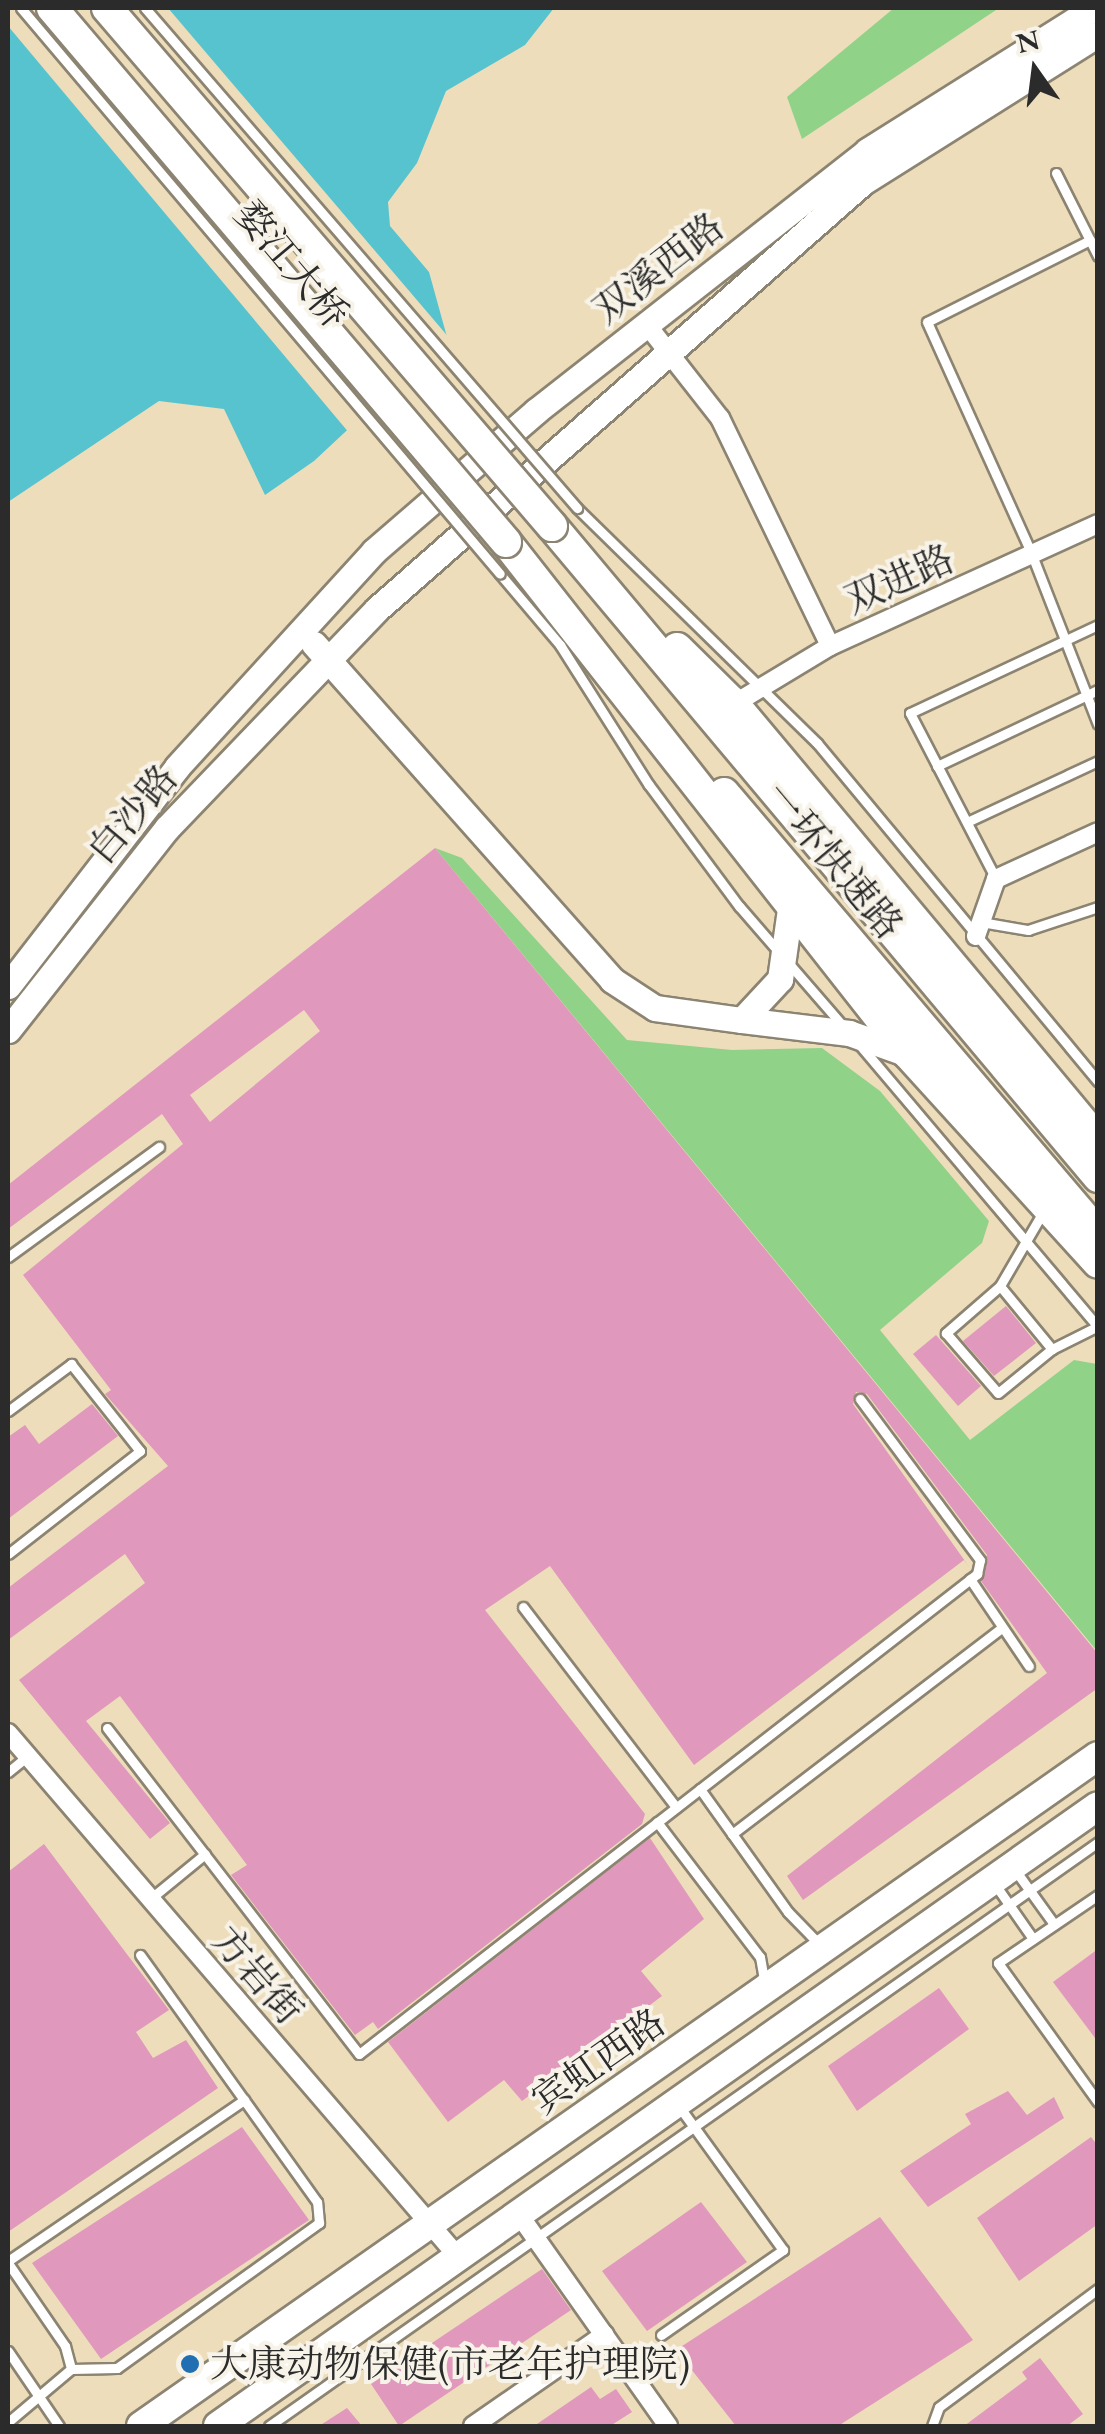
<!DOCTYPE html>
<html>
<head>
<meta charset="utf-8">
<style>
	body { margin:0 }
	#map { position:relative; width:1105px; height:2434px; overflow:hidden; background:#edddba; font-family:"EB Garamond","Noto Serif SC",serif }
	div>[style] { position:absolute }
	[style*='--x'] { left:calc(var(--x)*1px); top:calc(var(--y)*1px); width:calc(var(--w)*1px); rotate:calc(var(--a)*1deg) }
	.green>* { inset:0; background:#91d289 }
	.water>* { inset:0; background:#56c3ce }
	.pier>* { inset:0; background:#edddba }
	.building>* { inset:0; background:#e198bd }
	.roads { filter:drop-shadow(2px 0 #8c8472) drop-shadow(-2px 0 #8c8472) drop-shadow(0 2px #8c8472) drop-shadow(0 -2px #8c8472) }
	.service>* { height:9px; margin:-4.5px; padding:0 4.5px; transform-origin:4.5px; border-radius:4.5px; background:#fff }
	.minor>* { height:18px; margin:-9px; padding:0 9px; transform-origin:9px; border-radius:9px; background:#fff }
	.secondary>* { height:25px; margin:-12.5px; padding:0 12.5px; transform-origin:12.5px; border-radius:12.5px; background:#fff }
	.primary>* { height:28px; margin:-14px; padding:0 14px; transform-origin:14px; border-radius:14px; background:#fff }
	.trunk>* { height:30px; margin:-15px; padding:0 15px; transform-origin:15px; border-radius:15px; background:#fff }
	.bridges { filter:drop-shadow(2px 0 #8c8472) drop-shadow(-2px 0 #8c8472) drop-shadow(0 2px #8c8472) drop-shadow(0 -2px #8c8472) }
	.service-bridge>* { height:9px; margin:-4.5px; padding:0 4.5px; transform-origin:4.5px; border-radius:4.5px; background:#fff }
	.trunk-bridge>* { height:30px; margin:-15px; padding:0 15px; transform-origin:15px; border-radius:15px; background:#fff }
	.dots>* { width:28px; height:28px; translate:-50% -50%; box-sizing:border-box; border:5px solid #f7f3e8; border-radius:50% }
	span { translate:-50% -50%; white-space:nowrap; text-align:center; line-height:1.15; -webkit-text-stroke:8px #f7f3e8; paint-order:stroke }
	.street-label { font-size:38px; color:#2b2b2b }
	.poi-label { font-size:38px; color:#2b2b2b }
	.left { translate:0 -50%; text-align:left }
	.frame { position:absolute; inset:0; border:10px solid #2b2b2b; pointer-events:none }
	.north { position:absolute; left:985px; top:20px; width:100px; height:100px; -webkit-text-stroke:8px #f7f3e8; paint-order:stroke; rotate:346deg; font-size:28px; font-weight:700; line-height:40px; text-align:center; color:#2b2b2b }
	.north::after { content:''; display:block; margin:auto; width:35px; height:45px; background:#2b2b2b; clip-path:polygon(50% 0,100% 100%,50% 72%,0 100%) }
</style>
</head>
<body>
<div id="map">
	<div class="green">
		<i style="clip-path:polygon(894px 8px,999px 8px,802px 139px,787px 97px)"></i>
		<i style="clip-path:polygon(435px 848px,462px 858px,627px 1040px,732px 1050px,822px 1048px,880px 1091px,989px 1221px,982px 1243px,880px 1330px,970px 1440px,1074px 1360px,1097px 1364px,1097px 1651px)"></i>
	</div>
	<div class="water">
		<i style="clip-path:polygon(8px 8px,554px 8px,525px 45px,446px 91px,417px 163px,388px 202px,390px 226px,429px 272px,447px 337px,314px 461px,265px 495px,224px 409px,159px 401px,8px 502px)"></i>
	</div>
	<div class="pier">
		<i style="clip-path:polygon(8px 8px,168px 8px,451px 340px,350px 434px,8px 26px)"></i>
	</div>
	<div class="building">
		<i style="clip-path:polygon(evenodd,435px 848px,1098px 1654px,1098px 1688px,803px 1900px,787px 1876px,1047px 1673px,981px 1581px,987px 1555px,867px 1394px,856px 1392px,853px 1404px,970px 1568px,964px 1560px,694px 1765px,550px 1566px,485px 1610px,645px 1814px,642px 1824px,378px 2029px,373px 2022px,355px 2035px,231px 1875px,247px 1865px,120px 1696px,86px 1721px,170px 1823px,150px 1839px,19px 1680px,145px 1583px,125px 1554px,8px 1640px,8px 1588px,168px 1466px,105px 1394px,111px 1390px,23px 1275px,183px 1144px,162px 1114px,8px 1229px,8px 1185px,435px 848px,304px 1010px,320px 1031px,210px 1122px,190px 1095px,304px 1010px)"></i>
		<i style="clip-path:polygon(1006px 1306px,1036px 1343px,994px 1376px,963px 1341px)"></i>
		<i style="clip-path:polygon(936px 1335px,981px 1386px,958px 1406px,913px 1354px)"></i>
		<i style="clip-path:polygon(92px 1404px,118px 1436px,8px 1519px,8px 1437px,25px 1425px,39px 1444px)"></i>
		<i style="clip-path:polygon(650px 1838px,704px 1919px,641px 1971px,662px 1996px,522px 2101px,504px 2080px,448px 2122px,388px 2042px)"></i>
		<i style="clip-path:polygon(44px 1844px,169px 2010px,136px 2032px,153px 2058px,186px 2040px,218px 2088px,8px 2232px,8px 1872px)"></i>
		<i style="clip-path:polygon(1098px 1949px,1098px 2042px,1053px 1982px)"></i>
		<i style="clip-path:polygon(939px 1988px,969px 2029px,857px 2111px,828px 2066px)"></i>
		<i style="clip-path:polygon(1008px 2091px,1027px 2115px,1054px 2097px,1064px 2118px,928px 2207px,900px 2171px,971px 2124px,965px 2114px)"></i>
		<i style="clip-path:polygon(242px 2127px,309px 2220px,101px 2359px,32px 2263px)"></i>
		<i style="clip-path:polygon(1091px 2137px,1098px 2146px,1098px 2224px,1019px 2281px,977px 2218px)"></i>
		<i style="clip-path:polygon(701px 2202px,747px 2262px,647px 2331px,602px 2271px)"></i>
		<i style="clip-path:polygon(880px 2217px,973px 2340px,838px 2426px,736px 2426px,676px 2350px)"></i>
		<i style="clip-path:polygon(542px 2269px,571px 2310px,399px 2426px,371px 2384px)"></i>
		<i style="clip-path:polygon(1040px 2358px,1083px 2414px,1067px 2426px,964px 2426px,1027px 2379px,1022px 2372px)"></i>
		<i style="clip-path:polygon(591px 2387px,600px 2399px,616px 2389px,632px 2412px,610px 2426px,534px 2426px)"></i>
		<i style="clip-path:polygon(347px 2408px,362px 2426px,319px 2426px)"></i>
	</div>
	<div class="roads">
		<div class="service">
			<i style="--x:1056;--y:173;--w:93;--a:63.2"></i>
			<i style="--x:1090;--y:240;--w:182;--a:153.3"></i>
			<i style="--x:927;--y:322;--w:256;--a:65.7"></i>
			<i style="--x:1032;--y:555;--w:181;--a:68.7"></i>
			<i style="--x:577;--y:508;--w:336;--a:44.4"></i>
			<i style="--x:817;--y:743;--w:440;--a:50.3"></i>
			<i style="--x:500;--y:574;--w:93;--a:49.8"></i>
			<i style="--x:560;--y:645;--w:166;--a:57.6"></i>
			<i style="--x:649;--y:785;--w:151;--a:53.4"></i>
			<i style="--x:739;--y:906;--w:157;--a:49.1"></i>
			<i style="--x:937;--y:766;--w:178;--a:-25.3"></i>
			<i style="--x:967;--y:822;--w:145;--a:-25"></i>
			<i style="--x:996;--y:879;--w:187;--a:-117.4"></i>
			<i style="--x:910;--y:713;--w:208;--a:-25.1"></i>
			<i style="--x:981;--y:922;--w:48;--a:9.7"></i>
			<i style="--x:1028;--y:930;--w:74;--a:-18.2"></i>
			<i style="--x:859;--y:1044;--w:370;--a:49.8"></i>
			<i style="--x:1043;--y:1212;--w:86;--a:120.2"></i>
			<i style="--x:1000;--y:1286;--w:82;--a:50.5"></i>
			<i style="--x:1052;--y:1349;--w:51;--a:-26.6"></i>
			<i style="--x:8;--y:1257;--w:187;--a:-36.1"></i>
			<i style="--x:1000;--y:1286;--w:72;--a:139"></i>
			<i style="--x:946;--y:1333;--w:79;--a:49.1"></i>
			<i style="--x:998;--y:1393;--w:70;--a:-39.2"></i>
			<i style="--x:8;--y:1411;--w:79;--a:-36.7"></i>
			<i style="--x:71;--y:1364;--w:111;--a:51.6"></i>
			<i style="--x:140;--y:1451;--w:167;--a:142"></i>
			<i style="--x:970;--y:1579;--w:105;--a:55.9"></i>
			<i style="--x:523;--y:1607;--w:252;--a:52.6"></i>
			<i style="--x:107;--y:1728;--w:412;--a:52.3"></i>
			<i style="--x:359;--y:2054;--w:783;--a:-37.84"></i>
			<i style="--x:977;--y:1574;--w:14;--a:-78"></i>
			<i style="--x:980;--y:1560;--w:201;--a:-126.7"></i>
			<i style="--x:8;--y:1772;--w:26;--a:-39"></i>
			<i style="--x:700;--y:1789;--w:151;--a:54.4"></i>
			<i style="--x:788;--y:1912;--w:49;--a:45.8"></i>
			<i style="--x:657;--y:1822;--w:170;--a:52.7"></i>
			<i style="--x:760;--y:1957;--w:27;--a:80"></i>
			<i style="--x:732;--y:1834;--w:339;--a:-37.4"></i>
			<i style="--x:1015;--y:1870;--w:67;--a:54.2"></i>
			<i style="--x:994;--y:1883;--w:68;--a:55.1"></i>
			<i style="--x:1098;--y:1895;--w:121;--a:145.8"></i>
			<i style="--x:998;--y:1963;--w:171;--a:54.3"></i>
			<i style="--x:150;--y:1899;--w:71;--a:-39.3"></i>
			<i style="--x:8;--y:2261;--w:286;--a:-34.3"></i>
			<i style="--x:8;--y:2263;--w:101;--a:55.5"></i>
			<i style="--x:65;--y:2346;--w:24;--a:75"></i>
			<i style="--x:71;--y:2369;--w:82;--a:139.9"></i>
			<i style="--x:661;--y:2335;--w:149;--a:-34.9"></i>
			<i style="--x:783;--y:2250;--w:179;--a:-125.9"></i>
			<i style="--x:8;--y:2351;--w:91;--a:55.8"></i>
			<i style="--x:71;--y:2369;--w:46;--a:-1.2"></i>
			<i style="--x:117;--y:2368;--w:249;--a:-35.7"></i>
			<i style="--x:319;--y:2223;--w:21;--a:-95"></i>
			<i style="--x:317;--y:2202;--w:304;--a:-125.6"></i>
			<i style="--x:269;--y:2426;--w:1014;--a:-35.16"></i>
			<i style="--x:932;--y:2426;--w:20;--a:-70"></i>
			<i style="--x:939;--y:2407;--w:198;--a:-36.6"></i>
		</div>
		<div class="minor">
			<i style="--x:647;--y:325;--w:118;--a:51.9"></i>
			<i style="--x:720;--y:418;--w:253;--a:64.2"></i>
			<i style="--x:734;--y:704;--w:112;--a:-31.1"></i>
			<i style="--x:830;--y:646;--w:294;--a:-24.5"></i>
			<i style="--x:976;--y:936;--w:60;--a:-70.7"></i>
			<i style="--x:996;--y:879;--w:112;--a:-24.7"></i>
			<i style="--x:8;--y:1733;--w:694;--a:49.33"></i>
			<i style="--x:520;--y:2216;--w:257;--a:54.8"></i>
			<i style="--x:473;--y:2426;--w:160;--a:-34.8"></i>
		</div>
		<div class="secondary">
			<i style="--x:314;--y:644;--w:449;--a:48.4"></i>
			<i style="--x:612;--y:980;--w:51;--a:33.1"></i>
			<i style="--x:655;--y:1008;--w:88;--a:7.9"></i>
			<i style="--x:790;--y:909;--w:71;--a:98.1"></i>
			<i style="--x:780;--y:979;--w:56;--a:132.8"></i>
			<i style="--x:742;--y:1020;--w:108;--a:6.9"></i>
			<i style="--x:849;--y:1033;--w:63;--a:19.6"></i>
			<i style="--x:8;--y:986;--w:277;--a:-52.3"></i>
			<i style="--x:177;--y:767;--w:292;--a:-47.6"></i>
			<i style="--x:374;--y:551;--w:214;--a:-40.8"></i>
			<i style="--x:536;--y:411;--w:421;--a:-38.1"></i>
			<i style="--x:867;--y:151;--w:268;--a:-32.2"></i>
			<i style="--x:8;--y:1030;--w:257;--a:-51.8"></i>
			<i style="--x:167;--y:828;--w:303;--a:-46.2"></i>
			<i style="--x:377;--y:609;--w:647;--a:-41.3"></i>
			<i style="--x:863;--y:182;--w:278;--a:-32.2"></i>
		</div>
		<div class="primary">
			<i style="--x:141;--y:2426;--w:1168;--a:-35"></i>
			<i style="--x:218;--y:2426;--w:1076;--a:-35.17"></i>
		</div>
		<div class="trunk">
			<i style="--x:552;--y:526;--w:850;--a:50.01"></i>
			<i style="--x:506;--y:542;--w:651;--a:51.86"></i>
			<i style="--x:908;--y:1054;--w:282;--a:47.7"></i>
			<i style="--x:677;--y:648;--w:80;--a:44.5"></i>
			<i style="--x:734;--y:704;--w:568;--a:50.14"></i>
			<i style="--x:724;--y:793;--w:575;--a:49.66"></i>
		</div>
	</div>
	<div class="bridges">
		<div class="service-bridge">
			<i style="--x:21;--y:8;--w:741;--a:49.76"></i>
			<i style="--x:145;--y:8;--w:661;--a:49.17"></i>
		</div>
		<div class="trunk-bridge">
			<i style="--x:52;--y:8;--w:701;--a:49.63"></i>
			<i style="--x:107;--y:8;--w:683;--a:49.34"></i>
		</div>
	</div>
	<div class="dots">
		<i style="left:190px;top:2364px;background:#1f6fb2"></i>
	</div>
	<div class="street-label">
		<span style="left:292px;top:264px;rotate:50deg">婺江大桥</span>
		<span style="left:658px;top:268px;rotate:-38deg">双溪西路</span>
		<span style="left:899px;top:579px;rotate:-24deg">双进路</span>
		<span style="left:132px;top:814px;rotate:-50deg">白沙路</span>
		<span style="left:834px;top:860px;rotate:50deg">一环快速路</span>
		<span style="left:258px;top:1975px;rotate:49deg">方岩街</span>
		<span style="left:598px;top:2061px;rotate:-35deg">宾虹西路</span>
	</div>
	<div class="poi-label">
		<span class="left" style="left:210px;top:2364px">大康动物保健(市老年护理院)</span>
	</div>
	<div class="frame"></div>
	<div class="north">N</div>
</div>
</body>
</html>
